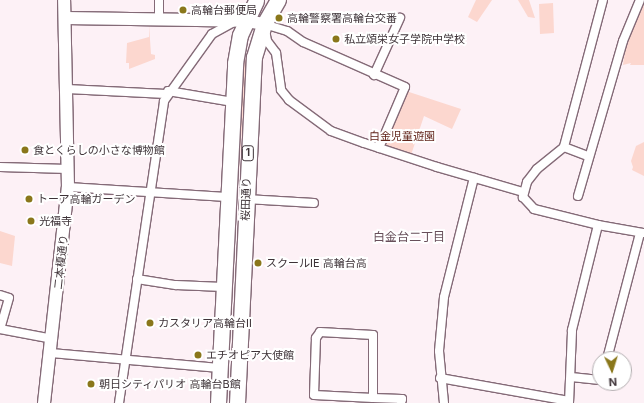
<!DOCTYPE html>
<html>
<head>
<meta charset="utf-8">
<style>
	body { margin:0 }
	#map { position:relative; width:644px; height:403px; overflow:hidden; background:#fdf1f6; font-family:Inter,"Noto Sans JP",sans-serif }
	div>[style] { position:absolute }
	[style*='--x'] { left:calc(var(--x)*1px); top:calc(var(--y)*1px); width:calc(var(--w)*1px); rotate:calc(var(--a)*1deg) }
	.green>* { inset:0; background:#fcd7cf }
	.roads { filter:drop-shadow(1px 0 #846a77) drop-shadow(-1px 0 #846a77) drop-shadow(0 1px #846a77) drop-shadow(0 -1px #846a77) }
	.street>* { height:8px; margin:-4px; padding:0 4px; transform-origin:4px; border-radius:4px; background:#fff }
	.secondary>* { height:12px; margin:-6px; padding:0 6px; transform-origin:6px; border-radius:6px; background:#fff }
	.highway>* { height:15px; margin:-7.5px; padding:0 7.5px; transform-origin:7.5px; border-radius:7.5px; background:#fff }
	.dots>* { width:11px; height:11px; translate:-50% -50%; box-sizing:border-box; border:2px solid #fff; border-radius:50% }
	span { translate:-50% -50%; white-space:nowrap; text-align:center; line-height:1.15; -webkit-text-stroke:4px #fff; paint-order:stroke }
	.shield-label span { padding:1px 3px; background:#fff; border:1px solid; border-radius:3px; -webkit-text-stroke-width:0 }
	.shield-label { font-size:10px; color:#3e3338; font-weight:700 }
	.poi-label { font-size:11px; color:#3e3338 }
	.left { translate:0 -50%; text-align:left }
	.park-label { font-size:11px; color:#62251b }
	.street-label { font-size:11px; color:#3e3338 }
	.neighbourhood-label { font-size:12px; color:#68505b }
	.north { position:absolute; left:592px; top:351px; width:40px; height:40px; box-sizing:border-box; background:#fff; border:1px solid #b2adaf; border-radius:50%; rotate:176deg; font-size:11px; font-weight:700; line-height:16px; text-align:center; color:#3e3338 }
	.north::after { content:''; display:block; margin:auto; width:14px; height:18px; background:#8a771b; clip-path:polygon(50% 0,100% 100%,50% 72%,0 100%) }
</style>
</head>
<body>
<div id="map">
	<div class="green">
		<i style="clip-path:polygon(476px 0,492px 0,477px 22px,468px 17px)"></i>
		<i style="clip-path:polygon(518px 0,529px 0,535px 18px,528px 17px)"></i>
		<i style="clip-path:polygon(644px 0,644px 65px,630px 65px,631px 63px,623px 65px,626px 44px)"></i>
		<i style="clip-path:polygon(553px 3px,554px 33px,540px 34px,539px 4px)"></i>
		<i style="clip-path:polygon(149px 25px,151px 54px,155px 55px,155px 59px,129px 69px,129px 63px,126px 63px,127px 43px,149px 37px)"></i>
		<i style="clip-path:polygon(243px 59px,247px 60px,239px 170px,238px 170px)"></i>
		<i style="clip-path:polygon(406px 91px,461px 109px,452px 129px,424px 116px,411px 155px,385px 147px,383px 143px)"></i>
		<i style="clip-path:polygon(644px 142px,644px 176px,632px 170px,633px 167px,631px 161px,636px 146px)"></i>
		<i style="clip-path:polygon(0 231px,15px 236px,12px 266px,0 263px)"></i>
	</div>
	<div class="roads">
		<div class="street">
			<i style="--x:603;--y:0;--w:152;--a:104.9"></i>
			<i style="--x:564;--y:147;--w:35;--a:141"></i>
			<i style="--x:537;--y:169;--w:16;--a:128"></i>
			<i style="--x:527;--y:182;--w:16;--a:105"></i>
			<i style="--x:523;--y:197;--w:16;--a:47"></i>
			<i style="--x:534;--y:209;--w:66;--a:14"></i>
			<i style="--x:598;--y:225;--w:47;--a:9.9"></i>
			<i style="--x:159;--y:20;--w:20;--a:-90"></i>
			<i style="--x:374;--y:75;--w:63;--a:-65.5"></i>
			<i style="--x:67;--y:89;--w:99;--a:2.9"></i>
			<i style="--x:168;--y:91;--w:66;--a:9.6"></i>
			<i style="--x:564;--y:147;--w:26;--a:21"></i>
			<i style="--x:379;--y:148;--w:66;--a:-66.9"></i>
			<i style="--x:405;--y:87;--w:111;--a:-156.2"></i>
			<i style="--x:303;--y:42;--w:19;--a:-145"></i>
			<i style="--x:287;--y:31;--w:24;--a:-163"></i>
			<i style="--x:264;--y:24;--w:17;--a:80"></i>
			<i style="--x:267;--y:41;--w:15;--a:53"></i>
			<i style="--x:276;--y:53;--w:37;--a:82"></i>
			<i style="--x:281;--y:90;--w:13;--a:51"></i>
			<i style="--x:289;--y:100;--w:52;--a:36.4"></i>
			<i style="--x:331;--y:131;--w:35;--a:20"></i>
			<i style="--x:364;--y:143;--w:77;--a:18.2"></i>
			<i style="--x:437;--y:167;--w:90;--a:16.2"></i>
			<i style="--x:0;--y:167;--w:68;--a:1.7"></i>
			<i style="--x:68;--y:187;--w:159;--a:3.6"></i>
			<i style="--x:578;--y:196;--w:161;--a:-73.8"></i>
			<i style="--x:623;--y:41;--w:44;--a:-67.5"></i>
			<i style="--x:246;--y:199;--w:68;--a:3.4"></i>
			<i style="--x:137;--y:279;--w:39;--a:9"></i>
			<i style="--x:176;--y:285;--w:47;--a:2.4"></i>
			<i style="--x:0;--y:295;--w:9;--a:18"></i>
			<i style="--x:9;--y:298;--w:32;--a:106"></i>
			<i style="--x:0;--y:329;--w:54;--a:10.7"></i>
			<i style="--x:320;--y:332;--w:53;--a:3.2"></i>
			<i style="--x:373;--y:335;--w:63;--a:90"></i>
			<i style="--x:373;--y:398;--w:59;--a:-177.1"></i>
			<i style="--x:314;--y:395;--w:57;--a:-88"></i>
			<i style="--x:316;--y:338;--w:7;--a:-56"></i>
			<i style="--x:51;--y:353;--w:169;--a:5.1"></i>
			<i style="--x:607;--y:359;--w:130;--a:-75.3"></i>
			<i style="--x:571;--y:377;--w:29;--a:6"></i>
			<i style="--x:440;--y:378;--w:131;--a:10.1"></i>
			<i style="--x:373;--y:398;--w:29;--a:2"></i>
			<i style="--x:402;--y:399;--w:4;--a:104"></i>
			<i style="--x:119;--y:403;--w:305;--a:-81.5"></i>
			<i style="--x:164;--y:101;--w:82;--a:-54.4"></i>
			<i style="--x:212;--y:34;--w:26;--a:-29"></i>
			<i style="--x:444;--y:403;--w:52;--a:-95.5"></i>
			<i style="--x:439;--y:351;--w:54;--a:-84.7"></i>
			<i style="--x:444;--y:297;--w:123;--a:-75.9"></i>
			<i style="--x:569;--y:403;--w:73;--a:-87.6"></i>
			<i style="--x:572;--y:330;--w:108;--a:-76.1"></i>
		</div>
		<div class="secondary">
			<i style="--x:65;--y:18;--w:181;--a:0.9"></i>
			<i style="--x:246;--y:21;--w:18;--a:9"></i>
			<i style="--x:44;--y:403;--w:217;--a:-83.7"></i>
			<i style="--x:68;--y:187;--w:187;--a:-91.2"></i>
		</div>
		<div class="highway">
			<i style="--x:218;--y:403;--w:340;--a:-87.1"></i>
			<i style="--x:235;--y:63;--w:28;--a:-80"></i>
			<i style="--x:240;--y:35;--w:38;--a:-65"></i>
			<i style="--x:237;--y:403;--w:346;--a:-87.2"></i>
			<i style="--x:254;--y:57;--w:34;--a:-73"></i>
			<i style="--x:264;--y:24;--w:28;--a:-60"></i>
		</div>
	</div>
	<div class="dots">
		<i style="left:183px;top:10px;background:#8a771b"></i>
		<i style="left:279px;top:18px;background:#8a771b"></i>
		<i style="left:336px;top:39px;background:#8a771b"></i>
		<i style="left:25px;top:150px;background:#8a771b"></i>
		<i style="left:29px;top:199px;background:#8a771b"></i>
		<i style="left:31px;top:221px;background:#8a771b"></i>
		<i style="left:258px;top:263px;background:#8a771b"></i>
		<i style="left:150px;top:323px;background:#8a771b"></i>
		<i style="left:198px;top:355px;background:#8a771b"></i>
		<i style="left:91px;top:384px;background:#8a771b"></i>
	</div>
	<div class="shield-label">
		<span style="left:248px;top:153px">1</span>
	</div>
	<div class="poi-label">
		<span class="left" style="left:191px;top:10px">高輪台郵便局</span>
		<span class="left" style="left:287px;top:18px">高輪警察署高輪台交番</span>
		<span class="left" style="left:344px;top:39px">私立頌栄女子学院中学校</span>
		<span class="left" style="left:33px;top:150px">食とくらしの小さな博物館</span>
		<span class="left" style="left:37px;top:199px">トーア高輪ガーデン</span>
		<span class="left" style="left:39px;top:221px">光福寺</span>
		<span class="left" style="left:266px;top:263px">スクールIE 高輪台高</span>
		<span class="left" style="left:158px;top:323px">カスタリア高輪台Ⅱ</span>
		<span class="left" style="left:206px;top:355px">エチオピア大使館</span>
		<span class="left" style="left:99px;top:384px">朝日シティパリオ 高輪台B館</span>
	</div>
	<div class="park-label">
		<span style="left:402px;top:136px">白金児童遊園</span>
	</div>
	<div class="street-label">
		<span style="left:246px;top:199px;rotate:-88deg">桜田通り</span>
		<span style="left:61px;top:262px;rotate:-84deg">二本榎通り</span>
	</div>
	<div class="neighbourhood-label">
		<span style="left:409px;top:237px">白金台二丁目</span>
	</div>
	<div class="north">N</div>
</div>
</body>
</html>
